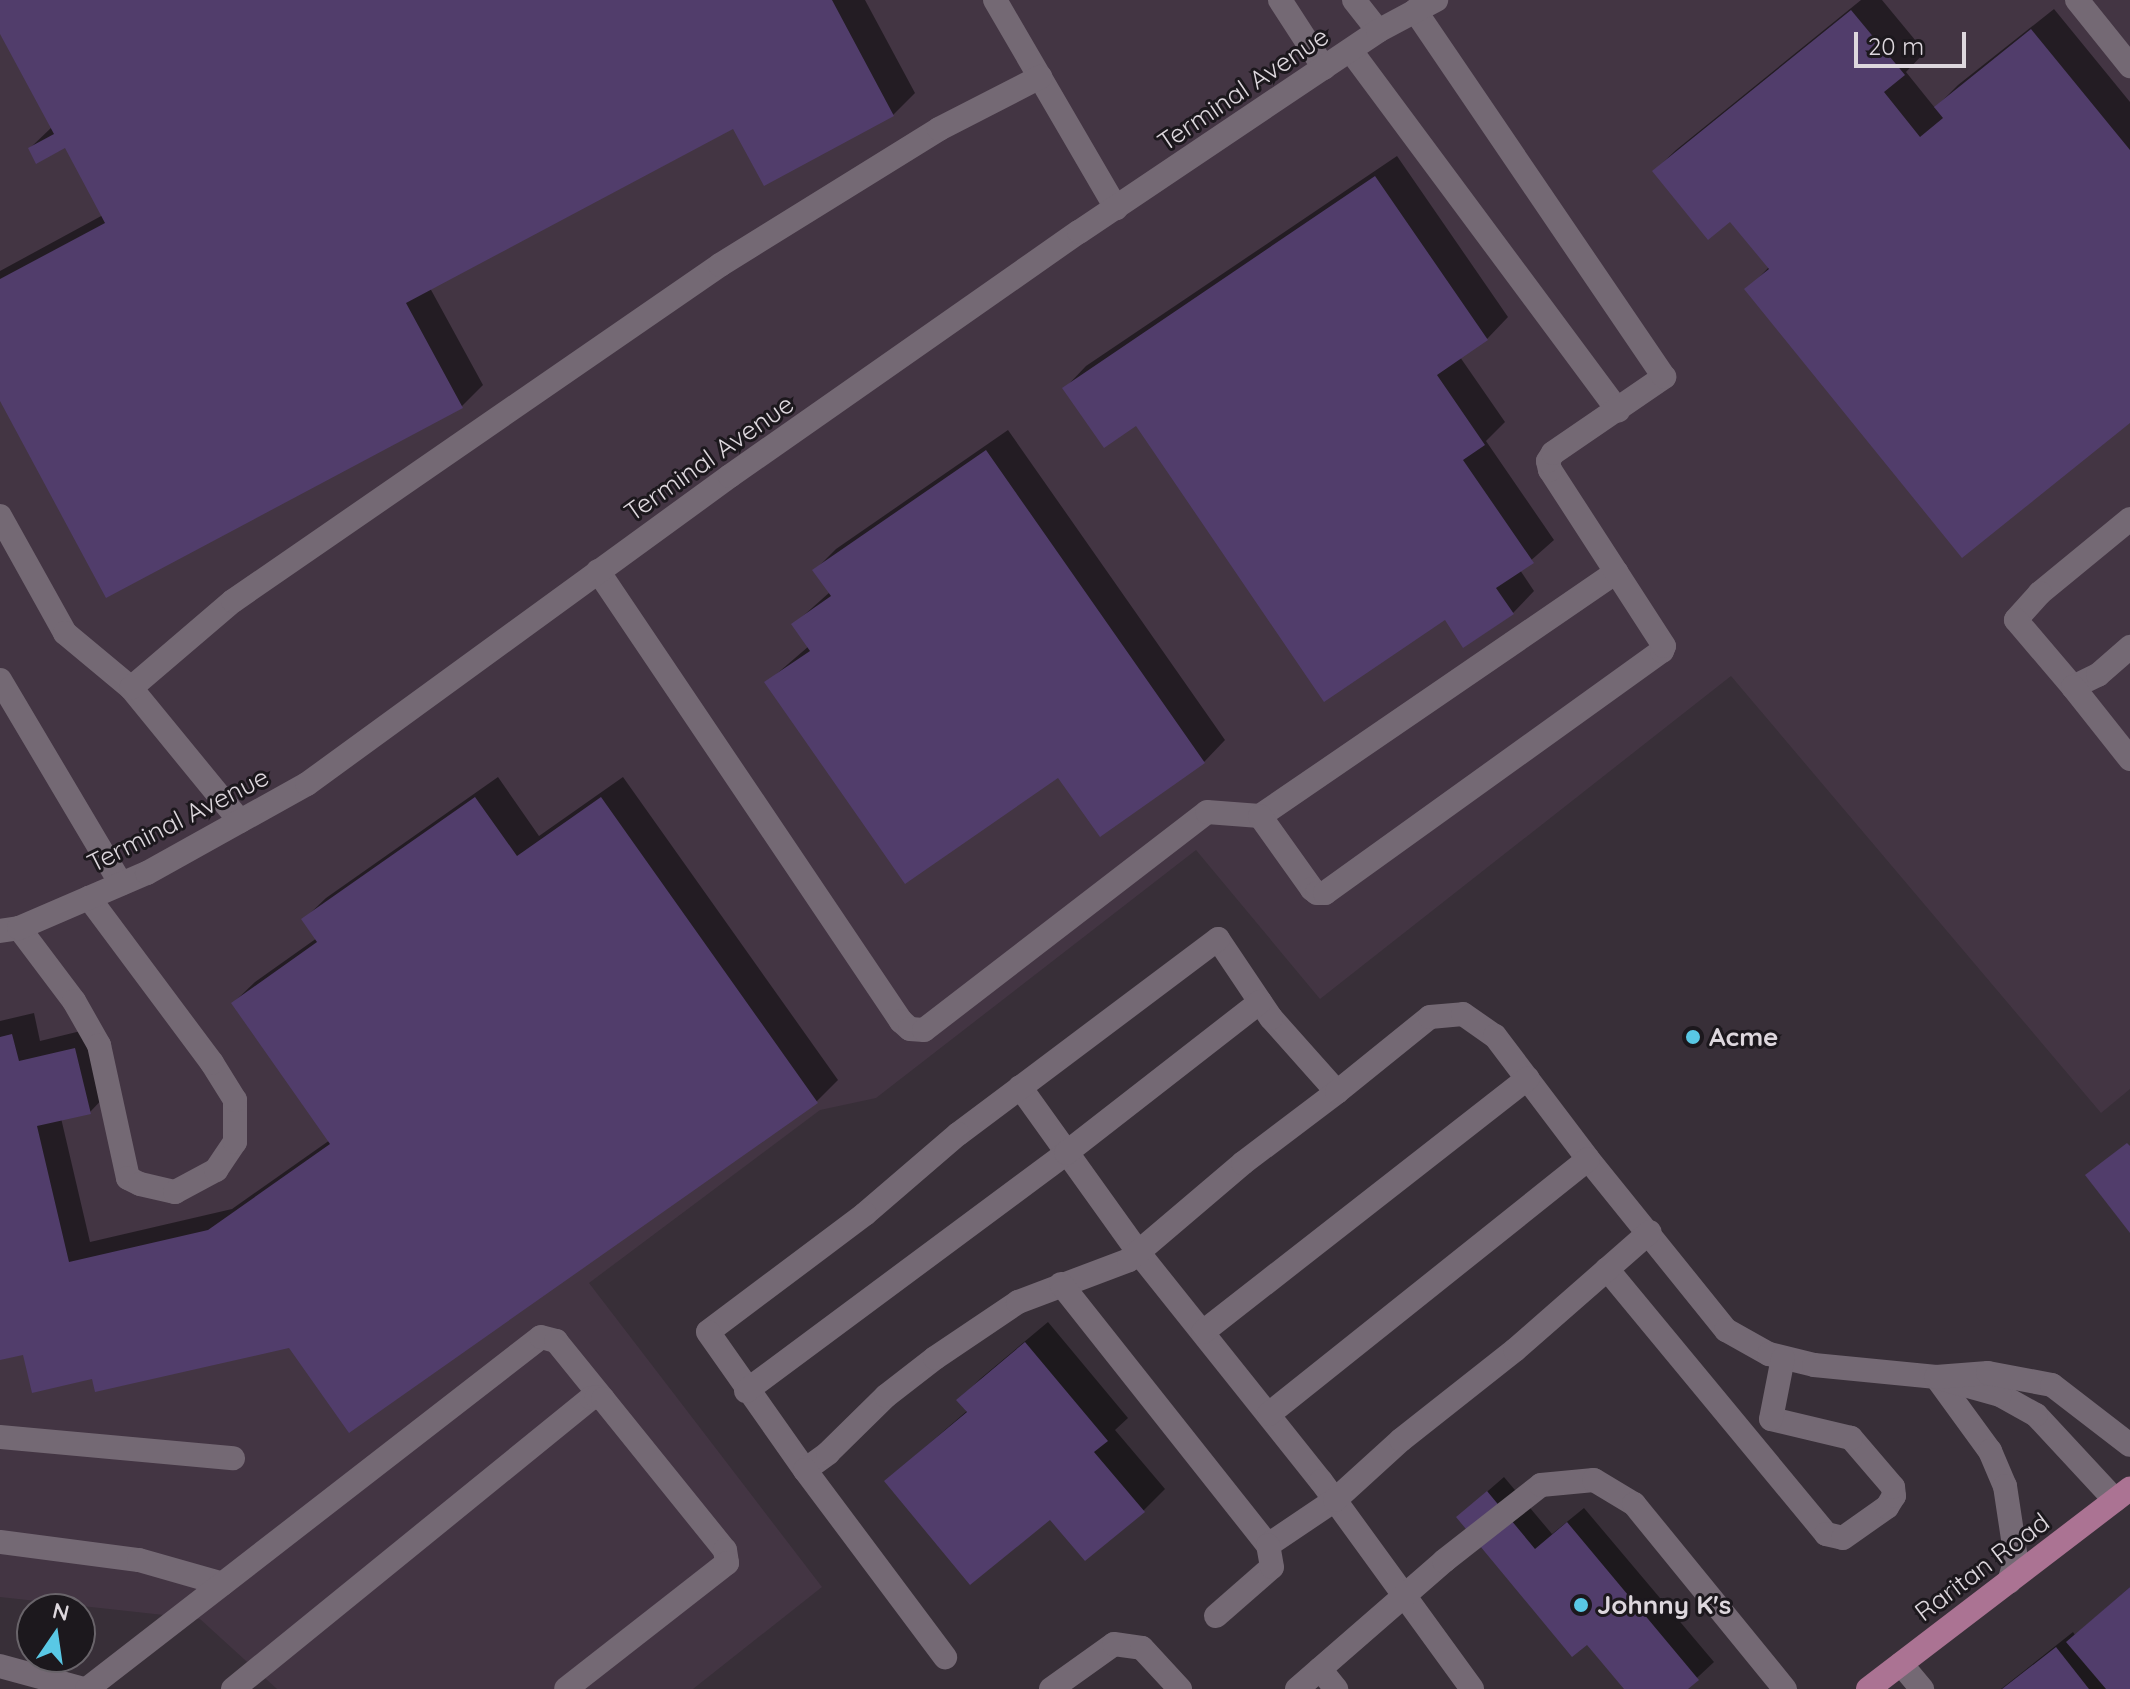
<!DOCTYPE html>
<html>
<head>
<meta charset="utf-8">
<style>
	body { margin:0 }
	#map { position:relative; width:2130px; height:1689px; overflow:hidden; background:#382f38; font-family:Quicksand,sans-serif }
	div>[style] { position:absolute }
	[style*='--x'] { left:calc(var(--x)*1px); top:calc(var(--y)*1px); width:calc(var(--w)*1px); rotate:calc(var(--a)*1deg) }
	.built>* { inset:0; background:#433543 }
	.shadow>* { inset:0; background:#0007 }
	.building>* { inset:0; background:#513d6b }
	.minor>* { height:24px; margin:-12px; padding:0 12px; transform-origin:12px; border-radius:12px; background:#746974 }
	.major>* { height:24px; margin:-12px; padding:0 12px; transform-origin:12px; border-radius:12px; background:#ab7393 }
	.dots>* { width:22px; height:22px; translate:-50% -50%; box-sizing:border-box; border:4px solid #1c181d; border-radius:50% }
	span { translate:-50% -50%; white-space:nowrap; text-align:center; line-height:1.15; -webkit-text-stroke:6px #1c181d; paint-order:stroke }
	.street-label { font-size:26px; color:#ddd7dd }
	.poi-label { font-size:26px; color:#ddd7dd; font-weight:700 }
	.left { translate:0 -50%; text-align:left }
	.north { position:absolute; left:16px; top:1593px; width:80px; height:80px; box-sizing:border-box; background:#1c181d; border:2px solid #69646a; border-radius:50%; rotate:13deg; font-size:22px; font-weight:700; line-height:32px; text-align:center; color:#ddd7dd }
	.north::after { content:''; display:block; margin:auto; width:28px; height:36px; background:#59c8e5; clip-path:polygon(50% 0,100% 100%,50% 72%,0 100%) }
	.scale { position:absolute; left:1854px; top:32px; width:112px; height:36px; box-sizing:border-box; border:4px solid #ddd7dd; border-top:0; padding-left:10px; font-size:24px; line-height:28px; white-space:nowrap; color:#ddd7dd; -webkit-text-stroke:6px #1c181d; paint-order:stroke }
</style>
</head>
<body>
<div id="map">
	<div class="built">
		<i style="clip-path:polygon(0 0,2130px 0,2130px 1089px,2101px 1113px,1731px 676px,1320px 999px,1196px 850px,876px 1098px,820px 1110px,589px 1283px,822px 1587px,693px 1689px,277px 1689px,200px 1619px,0 1597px)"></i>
	</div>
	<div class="shadow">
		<i style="clip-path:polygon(0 0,865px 0,915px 93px,893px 115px,733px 126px,430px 288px,483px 385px,461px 407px,0 397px,0 271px,103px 215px,66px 145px,30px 148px,52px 127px,0 30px)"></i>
		<i style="clip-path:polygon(1861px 0,1882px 0,1925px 52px,1906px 72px,1935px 108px,1958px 85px,2054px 9px,2130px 102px,2130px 420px,1747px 290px,1769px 267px,1730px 219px,1654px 171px,1676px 150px)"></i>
		<i style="clip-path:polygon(1397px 156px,1508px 317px,1487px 339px,1460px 357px,1505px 422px,1486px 441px,1554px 540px,1520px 570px,1534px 591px,1513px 613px,1445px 617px,1136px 424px,1065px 388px,1086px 366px)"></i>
		<i style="clip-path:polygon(1008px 430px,1225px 740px,1204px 762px,1059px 775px,766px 683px,809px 646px,794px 624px,830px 592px,815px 570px,836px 549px)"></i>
		<i style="clip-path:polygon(498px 777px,539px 836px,623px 777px,838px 1080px,817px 1101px,290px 1345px,93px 1377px,24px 1353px,0 1358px,0 1021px,34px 1013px,40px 1041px,97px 1027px,111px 1090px,90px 1112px,61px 1118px,90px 1242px,232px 1209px,330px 1140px,233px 1003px,255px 982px,317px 938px,304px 919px,326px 898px)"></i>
		<i style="clip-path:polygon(1048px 1322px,1128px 1418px,1115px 1430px,1165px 1489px,1143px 1511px,1050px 1517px,886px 1481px,968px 1410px,959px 1400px,980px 1379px)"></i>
		<i style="clip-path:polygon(1504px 1477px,1552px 1534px,1584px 1508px,1714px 1662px,1685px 1689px,1626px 1689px,1587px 1642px,1458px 1517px)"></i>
		<i style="clip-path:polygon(2130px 1587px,2130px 1689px,2001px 1689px,2073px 1632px,2075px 1635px)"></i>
	</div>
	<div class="building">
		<i style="clip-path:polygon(0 0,832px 0,894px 116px,764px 186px,733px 129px,406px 303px,463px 408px,106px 598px,0 401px,0 279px,105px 223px,65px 148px,36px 164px,28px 148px,54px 134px,0 34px)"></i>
		<i style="clip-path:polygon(1851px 10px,1905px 75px,1884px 92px,1920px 137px,1943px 118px,1934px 107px,2031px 29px,2130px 150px,2130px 423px,1962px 558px,1744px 289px,1769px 269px,1730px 222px,1708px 240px,1652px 171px)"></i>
		<i style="clip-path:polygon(1375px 176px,1488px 340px,1437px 375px,1485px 445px,1463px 460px,1534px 563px,1496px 588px,1514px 614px,1463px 648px,1445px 620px,1324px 702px,1136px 426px,1104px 448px,1062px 388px)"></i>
		<i style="clip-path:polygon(986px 450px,1205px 763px,1100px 837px,1058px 778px,905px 884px,764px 682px,810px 651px,791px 624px,831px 596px,812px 570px)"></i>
		<i style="clip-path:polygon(475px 797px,517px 856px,601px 797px,818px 1103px,349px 1433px,289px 1348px,95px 1392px,92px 1379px,32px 1393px,23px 1355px,0 1360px,0 1037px,12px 1034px,19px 1061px,75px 1048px,91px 1114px,37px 1126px,69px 1262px,208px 1230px,330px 1144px,231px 1003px,317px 942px,301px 919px)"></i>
		<i style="clip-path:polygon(2127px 1143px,2130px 1146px,2130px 1233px,2085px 1175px)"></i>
		<i style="clip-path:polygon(1025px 1342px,1108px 1441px,1094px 1452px,1145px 1512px,1085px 1561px,1050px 1520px,970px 1585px,884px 1481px,967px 1412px,956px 1400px)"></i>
		<i style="clip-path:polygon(1487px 1491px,1535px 1549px,1567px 1522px,1699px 1680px,1688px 1689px,1624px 1689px,1587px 1645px,1572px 1657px,1456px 1517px)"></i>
		<i style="clip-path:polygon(2130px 1587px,2130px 1689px,2106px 1689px,2066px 1642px)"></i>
		<i style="clip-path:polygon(2056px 1647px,2089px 1689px,2002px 1689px)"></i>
	</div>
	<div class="minor">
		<i style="--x:995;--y:0;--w:241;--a:59.8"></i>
		<i style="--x:1280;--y:0;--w:81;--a:57.1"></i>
		<i style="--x:1354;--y:0;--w:39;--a:52"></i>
		<i style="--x:2077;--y:0;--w:85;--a:51.2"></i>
		<i style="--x:1351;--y:51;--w:448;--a:53.4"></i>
		<i style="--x:0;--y:516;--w:134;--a:60.9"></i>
		<i style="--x:65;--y:633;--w:86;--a:39.8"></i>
		<i style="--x:131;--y:688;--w:172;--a:50.7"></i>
		<i style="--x:2130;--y:519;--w:117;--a:140.6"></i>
		<i style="--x:2040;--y:593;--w:36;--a:132"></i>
		<i style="--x:2016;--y:620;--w:88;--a:49.6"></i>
		<i style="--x:2073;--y:687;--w:28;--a:-26"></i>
		<i style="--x:2098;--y:675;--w:43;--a:-41.2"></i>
		<i style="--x:598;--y:571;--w:543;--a:56.05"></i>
		<i style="--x:901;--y:1021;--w:12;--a:42"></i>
		<i style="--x:910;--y:1029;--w:14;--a:4"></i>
		<i style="--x:924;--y:1030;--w:357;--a:-37.6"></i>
		<i style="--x:1207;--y:812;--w:53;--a:4.3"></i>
		<i style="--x:1260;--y:816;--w:432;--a:-34.4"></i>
		<i style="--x:0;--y:680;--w:237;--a:59.3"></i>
		<i style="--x:2073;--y:687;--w:92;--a:51.6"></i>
		<i style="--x:131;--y:688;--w:134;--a:-40.5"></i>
		<i style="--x:233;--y:601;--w:592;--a:-34.6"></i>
		<i style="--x:720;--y:265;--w:258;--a:-31.8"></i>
		<i style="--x:939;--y:129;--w:114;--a:-27.2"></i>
		<i style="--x:1260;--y:816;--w:90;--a:54.5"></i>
		<i style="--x:1312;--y:889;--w:6;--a:39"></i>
		<i style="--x:1317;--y:893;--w:8;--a:0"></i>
		<i style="--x:1325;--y:893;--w:415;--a:-35.7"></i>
		<i style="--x:1662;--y:651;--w:5;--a:-68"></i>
		<i style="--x:1664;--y:646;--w:210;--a:-122.9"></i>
		<i style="--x:1550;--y:470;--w:9;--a:-103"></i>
		<i style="--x:1548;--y:461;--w:9;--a:-58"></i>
		<i style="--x:1553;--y:453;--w:135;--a:-34.4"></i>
		<i style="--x:1664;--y:377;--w:443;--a:-124.2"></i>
		<i style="--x:19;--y:928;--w:91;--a:53"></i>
		<i style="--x:74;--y:1001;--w:51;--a:60.4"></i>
		<i style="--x:99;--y:1045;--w:136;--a:77.7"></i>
		<i style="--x:128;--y:1178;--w:13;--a:27"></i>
		<i style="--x:140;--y:1184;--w:36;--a:13"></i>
		<i style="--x:175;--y:1192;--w:47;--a:-28.2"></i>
		<i style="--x:216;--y:1170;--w:34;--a:-56"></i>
		<i style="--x:235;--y:1142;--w:42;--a:-90"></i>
		<i style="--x:235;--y:1100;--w:44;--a:-121.9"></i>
		<i style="--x:212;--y:1063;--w:206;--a:-126.7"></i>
		<i style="--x:0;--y:931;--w:19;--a:-9"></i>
		<i style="--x:19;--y:928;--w:139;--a:-23.3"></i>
		<i style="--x:147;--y:873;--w:183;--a:-29.1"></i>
		<i style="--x:307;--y:784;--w:523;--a:-36.06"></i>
		<i style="--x:730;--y:476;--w:426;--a:-35"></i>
		<i style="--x:1079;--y:232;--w:360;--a:-33.9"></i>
		<i style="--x:1378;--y:31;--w:66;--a:-28.1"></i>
		<i style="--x:1020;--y:1087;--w:203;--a:54.4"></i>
		<i style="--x:1138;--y:1252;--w:293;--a:51.4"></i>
		<i style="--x:1321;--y:1481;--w:257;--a:54"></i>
		<i style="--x:1337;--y:1092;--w:99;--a:-131.7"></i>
		<i style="--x:1271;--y:1018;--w:95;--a:-123.9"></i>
		<i style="--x:1218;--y:939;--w:325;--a:143.1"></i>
		<i style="--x:958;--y:1134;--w:123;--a:139.3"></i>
		<i style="--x:865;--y:1214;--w:196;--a:143.1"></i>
		<i style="--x:708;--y:1332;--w:169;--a:54.9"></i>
		<i style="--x:805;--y:1470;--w:29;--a:-36"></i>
		<i style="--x:828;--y:1453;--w:81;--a:-44.5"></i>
		<i style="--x:886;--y:1396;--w:62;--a:-37.8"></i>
		<i style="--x:935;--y:1358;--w:100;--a:-34"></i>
		<i style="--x:1018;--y:1302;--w:119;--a:-20.7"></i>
		<i style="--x:1129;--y:1260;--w:150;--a:-40.4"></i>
		<i style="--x:1243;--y:1163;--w:118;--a:-37.1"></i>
		<i style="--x:1337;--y:1092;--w:119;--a:-38.9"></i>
		<i style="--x:1430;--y:1017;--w:33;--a:-5"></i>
		<i style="--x:1463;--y:1014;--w:39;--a:35"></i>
		<i style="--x:1495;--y:1036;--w:154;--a:52.9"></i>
		<i style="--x:1588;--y:1159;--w:220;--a:51.1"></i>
		<i style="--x:1726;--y:1330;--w:49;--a:29.2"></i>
		<i style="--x:1769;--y:1354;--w:46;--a:13.7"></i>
		<i style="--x:1814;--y:1365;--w:123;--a:5.6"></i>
		<i style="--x:1936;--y:1377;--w:92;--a:53.9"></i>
		<i style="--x:1990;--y:1451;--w:38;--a:67"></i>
		<i style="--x:2005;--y:1486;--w:74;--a:81.4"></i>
		<i style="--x:2016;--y:1559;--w:24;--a:107"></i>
		<i style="--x:1607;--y:1269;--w:344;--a:50.4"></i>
		<i style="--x:1826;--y:1534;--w:17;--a:13"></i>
		<i style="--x:1843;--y:1538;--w:54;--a:-35.2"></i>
		<i style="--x:1887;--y:1507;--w:13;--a:-58"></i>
		<i style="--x:1894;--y:1496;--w:9;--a:-96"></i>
		<i style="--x:1893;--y:1487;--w:65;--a:-130.6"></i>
		<i style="--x:1851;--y:1438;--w:82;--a:-166.6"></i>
		<i style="--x:1771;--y:1419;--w:62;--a:-78.9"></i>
		<i style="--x:1061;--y:1284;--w:333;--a:51.6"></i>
		<i style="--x:1268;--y:1545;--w:81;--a:-33.9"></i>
		<i style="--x:1335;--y:1500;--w:89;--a:-42.3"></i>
		<i style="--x:1401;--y:1440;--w:145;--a:-38.3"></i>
		<i style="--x:1515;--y:1350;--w:179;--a:-41.2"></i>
		<i style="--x:1203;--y:1332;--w:412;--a:-38"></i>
		<i style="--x:746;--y:1391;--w:399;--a:-36.6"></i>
		<i style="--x:1066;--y:1153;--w:246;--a:-37.9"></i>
		<i style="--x:1269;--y:1414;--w:408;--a:-38.6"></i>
		<i style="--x:0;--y:1437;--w:234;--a:5.2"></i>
		<i style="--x:805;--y:1470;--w:234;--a:53.2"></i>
		<i style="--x:2115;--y:1500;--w:116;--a:-132.9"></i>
		<i style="--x:2036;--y:1415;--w:41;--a:-150.9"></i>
		<i style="--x:2000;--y:1395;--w:66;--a:-164.3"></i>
		<i style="--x:1936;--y:1377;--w:52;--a:-4.4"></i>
		<i style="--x:1988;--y:1373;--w:65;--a:10.6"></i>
		<i style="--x:2052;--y:1385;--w:98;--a:37.6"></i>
		<i style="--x:0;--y:1542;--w:140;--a:7.4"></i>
		<i style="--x:139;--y:1560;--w:87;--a:15.9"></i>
		<i style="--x:1216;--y:1616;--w:74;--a:-41.2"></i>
		<i style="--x:1272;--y:1567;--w:22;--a:-100"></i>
		<i style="--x:1901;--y:1664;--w:33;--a:50"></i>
		<i style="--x:0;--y:1666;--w:87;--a:15.3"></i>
		<i style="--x:1320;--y:1669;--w:26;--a:51"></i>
		<i style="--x:87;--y:1689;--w:574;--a:-37.79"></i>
		<i style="--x:541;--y:1337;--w:16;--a:15"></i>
		<i style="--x:556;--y:1341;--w:75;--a:51"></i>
		<i style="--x:233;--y:1689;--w:461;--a:-39.1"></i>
		<i style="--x:591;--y:1398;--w:6;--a:-9"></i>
		<i style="--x:597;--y:1397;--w:6;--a:18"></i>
		<i style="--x:603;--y:1399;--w:194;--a:51.1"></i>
		<i style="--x:725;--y:1550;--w:13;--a:81"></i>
		<i style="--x:727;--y:1563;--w:204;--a:142"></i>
		<i style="--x:1051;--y:1689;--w:77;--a:-35.5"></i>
		<i style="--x:1114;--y:1644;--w:28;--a:8"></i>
		<i style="--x:1142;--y:1648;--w:56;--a:47.2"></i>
		<i style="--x:1297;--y:1689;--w:195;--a:-41"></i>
		<i style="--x:1444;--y:1561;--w:123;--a:-38.1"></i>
		<i style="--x:1541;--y:1485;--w:53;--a:-5.4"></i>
		<i style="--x:1594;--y:1480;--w:47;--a:31"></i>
		<i style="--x:1634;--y:1504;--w:239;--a:50.8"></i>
	</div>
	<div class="major">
		<i style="--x:1868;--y:1689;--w:330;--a:-37.4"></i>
	</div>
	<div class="dots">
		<i style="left:1693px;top:1037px;background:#59c8e5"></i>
		<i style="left:1581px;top:1605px;background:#59c8e5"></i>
	</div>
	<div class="street-label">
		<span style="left:1243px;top:89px;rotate:-34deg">Terminal Avenue</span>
		<span style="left:709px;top:458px;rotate:-35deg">Terminal Avenue</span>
		<span style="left:178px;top:820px;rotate:-27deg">Terminal Avenue</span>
		<span style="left:1982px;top:1567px;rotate:-37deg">Raritan Road</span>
	</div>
	<div class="poi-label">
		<span class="left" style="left:1709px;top:1037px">Acme</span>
		<span class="left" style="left:1597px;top:1605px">Johnny K's</span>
	</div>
	<div class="north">N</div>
	<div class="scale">20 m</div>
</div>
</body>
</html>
